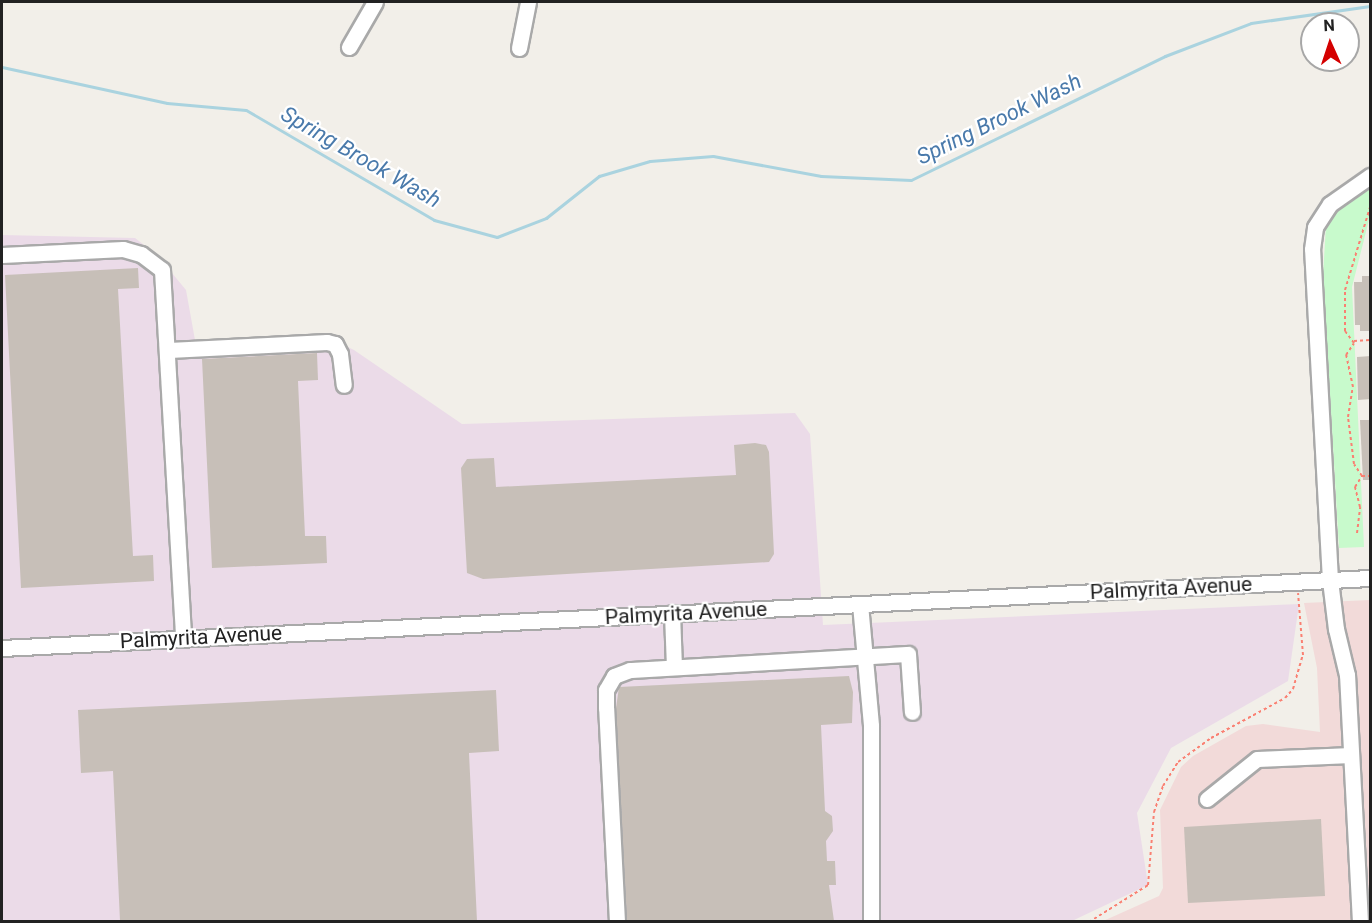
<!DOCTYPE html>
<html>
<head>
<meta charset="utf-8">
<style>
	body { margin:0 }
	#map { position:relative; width:1372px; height:923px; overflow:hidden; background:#f2efe9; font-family:Roboto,sans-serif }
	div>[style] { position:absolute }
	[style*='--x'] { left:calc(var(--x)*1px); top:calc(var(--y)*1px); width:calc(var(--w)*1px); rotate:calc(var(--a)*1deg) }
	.commercial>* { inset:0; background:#f2dad9 }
	.industrial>* { inset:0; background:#ebdbe8 }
	.park>* { inset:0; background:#c8facc }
	.stream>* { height:3px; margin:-1.5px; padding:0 1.5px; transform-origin:1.5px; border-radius:1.5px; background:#aad3df }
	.building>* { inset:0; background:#c7bfb8 }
	.path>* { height:2px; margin-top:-1px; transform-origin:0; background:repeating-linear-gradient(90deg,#fa8072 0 3px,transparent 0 6px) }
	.roads { filter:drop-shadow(2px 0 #a9a9a9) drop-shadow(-2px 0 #a9a9a9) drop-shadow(0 2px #a9a9a9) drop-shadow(0 -2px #a9a9a9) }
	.minor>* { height:15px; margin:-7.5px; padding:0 7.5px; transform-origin:7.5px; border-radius:7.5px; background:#fff }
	span { translate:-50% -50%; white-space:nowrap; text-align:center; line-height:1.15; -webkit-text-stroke:4.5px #fff; paint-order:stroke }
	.street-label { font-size:21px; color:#222 }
	.water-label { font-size:22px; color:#4a7aab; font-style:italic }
	.frame { position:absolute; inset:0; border:3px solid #222; pointer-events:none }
	.north { position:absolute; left:1300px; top:12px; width:60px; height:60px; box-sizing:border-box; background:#fff; border:2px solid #a7a7a7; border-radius:50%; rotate:357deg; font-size:16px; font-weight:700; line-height:24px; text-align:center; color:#222 }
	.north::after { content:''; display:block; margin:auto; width:21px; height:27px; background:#d40000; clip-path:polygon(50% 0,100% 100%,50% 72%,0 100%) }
</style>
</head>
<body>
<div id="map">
	<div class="commercial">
		<i style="clip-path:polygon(1370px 600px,1370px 921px,1101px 922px,1159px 896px,1163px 888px,1160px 810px,1181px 767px,1193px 756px,1246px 726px,1263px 724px,1320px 732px,1317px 668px,1304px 603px)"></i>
	</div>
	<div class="industrial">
		<i style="clip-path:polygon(2px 235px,135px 238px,157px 255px,186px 290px,195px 340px,321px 334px,354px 350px,462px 424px,795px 413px,810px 434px,823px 625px,1299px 604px,1288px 681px,1171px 748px,1137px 813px,1148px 885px,1074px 920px,2px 922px)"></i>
	</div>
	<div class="park">
		<i style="clip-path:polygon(1370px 186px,1370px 216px,1352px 287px,1364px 547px,1339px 548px,1323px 276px,1326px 225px,1342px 204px)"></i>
	</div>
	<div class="stream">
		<i style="--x:2;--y:67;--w:169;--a:12.3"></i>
		<i style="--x:167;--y:103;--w:79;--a:5.1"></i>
		<i style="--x:246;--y:110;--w:218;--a:30.3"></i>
		<i style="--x:434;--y:220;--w:65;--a:15.1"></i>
		<i style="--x:497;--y:237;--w:53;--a:-21.2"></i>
		<i style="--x:546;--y:218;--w:68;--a:-38.4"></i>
		<i style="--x:599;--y:176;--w:53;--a:-16.4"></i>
		<i style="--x:650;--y:161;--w:63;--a:-4.5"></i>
		<i style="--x:713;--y:156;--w:110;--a:10.5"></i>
		<i style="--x:821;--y:176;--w:90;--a:2.5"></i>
		<i style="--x:911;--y:180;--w:283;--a:-26"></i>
		<i style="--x:1165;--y:56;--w:92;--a:-21"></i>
		<i style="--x:1251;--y:23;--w:120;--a:-8.1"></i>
	</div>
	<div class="building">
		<i style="clip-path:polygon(138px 268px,139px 288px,118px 289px,133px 556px,153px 555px,154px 581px,21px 588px,5px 275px)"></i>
		<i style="clip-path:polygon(1362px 276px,1371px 276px,1371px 331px,1360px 331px,1360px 325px,1355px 325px,1354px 282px,1362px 282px)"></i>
		<i style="clip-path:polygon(317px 353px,318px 380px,298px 381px,305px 536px,326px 536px,327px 563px,212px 568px,202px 359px)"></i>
		<i style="clip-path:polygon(1371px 356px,1371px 399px,1358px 400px,1357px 357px)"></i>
		<i style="clip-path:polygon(1360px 420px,1371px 420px,1371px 480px,1363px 480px)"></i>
		<i style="clip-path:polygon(755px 443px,766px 445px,769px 452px,774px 554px,769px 562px,483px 579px,467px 573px,461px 468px,467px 459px,494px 458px,496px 487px,736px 475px,734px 445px)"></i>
		<i style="clip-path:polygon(849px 676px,853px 692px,852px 723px,821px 725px,825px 811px,832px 816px,833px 831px,826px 841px,827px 861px,835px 861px,836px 885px,829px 885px,834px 921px,627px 921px,616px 708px,619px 687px)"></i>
		<i style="clip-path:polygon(496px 690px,499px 751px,469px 753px,477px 921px,120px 921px,113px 771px,81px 773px,78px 710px)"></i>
		<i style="clip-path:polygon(1321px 819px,1325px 896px,1188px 903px,1184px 827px)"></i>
	</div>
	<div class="path">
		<i style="--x:1354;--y:341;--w:16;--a:-4"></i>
		<i style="--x:1362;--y:476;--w:8;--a:0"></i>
		<i style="--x:1357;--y:533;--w:26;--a:-83"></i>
		<i style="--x:1360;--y:507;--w:21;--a:-104"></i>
		<i style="--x:1355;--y:487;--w:13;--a:-58"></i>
		<i style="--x:1362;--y:476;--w:14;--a:-124"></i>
		<i style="--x:1354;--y:464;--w:47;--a:-97.3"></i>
		<i style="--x:1348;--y:417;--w:30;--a:-81"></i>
		<i style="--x:1353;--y:387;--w:33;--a:-102"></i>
		<i style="--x:1346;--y:355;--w:14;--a:-56"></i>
		<i style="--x:1354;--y:343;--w:15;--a:-127"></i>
		<i style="--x:1345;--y:331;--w:41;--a:-90"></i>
		<i style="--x:1345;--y:290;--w:87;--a:-73.2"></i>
		<i style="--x:1089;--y:922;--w:70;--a:-32.1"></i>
		<i style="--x:1148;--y:885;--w:73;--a:-85.3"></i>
		<i style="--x:1154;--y:812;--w:28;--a:-71"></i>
		<i style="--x:1163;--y:786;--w:28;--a:-58"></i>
		<i style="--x:1178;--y:762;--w:41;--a:-36"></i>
		<i style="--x:1211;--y:738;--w:84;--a:-28.4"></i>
		<i style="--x:1285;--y:698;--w:12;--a:-48"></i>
		<i style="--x:1293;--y:689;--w:35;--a:-74"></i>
		<i style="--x:1303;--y:655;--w:62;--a:-94.6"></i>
	</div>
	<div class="roads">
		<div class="minor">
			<i style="--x:349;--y:47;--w:52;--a:-60"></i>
			<i style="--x:519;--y:48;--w:47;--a:-78.9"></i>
			<i style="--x:2;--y:255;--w:121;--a:-2.8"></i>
			<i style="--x:123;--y:249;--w:19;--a:16"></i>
			<i style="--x:141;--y:254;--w:26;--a:37"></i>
			<i style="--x:162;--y:270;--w:369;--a:86.7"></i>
			<i style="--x:169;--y:350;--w:158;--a:-2.9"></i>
			<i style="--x:327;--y:342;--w:8;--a:14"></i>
			<i style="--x:335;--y:344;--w:11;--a:63"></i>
			<i style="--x:340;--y:354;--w:31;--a:83"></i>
			<i style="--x:860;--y:604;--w:122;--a:84.8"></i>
			<i style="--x:871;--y:726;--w:196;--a:90"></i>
			<i style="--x:672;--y:613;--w:54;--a:87.9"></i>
			<i style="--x:2;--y:648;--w:1370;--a:-2.93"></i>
			<i style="--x:1207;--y:799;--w:64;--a:-38.7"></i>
			<i style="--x:1257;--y:759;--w:94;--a:-2.4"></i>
			<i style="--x:617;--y:922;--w:214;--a:-92.9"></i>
			<i style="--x:606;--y:708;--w:18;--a:-90"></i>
			<i style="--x:606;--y:690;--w:16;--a:-60"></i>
			<i style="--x:614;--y:676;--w:17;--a:-21"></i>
			<i style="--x:630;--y:670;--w:278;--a:-3.3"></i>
			<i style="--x:908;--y:654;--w:58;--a:86.1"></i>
			<i style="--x:1360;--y:922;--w:247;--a:-93"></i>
			<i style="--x:1347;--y:675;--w:47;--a:-103.4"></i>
			<i style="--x:1336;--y:629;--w:49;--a:-97"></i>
			<i style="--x:1330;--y:580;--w:331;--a:-93.1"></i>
			<i style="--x:1312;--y:249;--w:22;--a:-82"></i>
			<i style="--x:1315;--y:227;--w:27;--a:-57"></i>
			<i style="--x:1330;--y:204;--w:49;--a:-35"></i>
		</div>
	</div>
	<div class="street-label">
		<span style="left:1171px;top:588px;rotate:-3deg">Palmyrita Avenue</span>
		<span style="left:686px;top:613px;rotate:-3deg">Palmyrita Avenue</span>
		<span style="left:201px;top:637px;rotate:-3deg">Palmyrita Avenue</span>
	</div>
	<div class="water-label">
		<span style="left:999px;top:119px;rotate:-26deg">Spring Brook Wash</span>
		<span style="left:361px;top:157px;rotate:30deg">Spring Brook Wash</span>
	</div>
	<div class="frame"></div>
	<div class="north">N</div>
</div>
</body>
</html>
